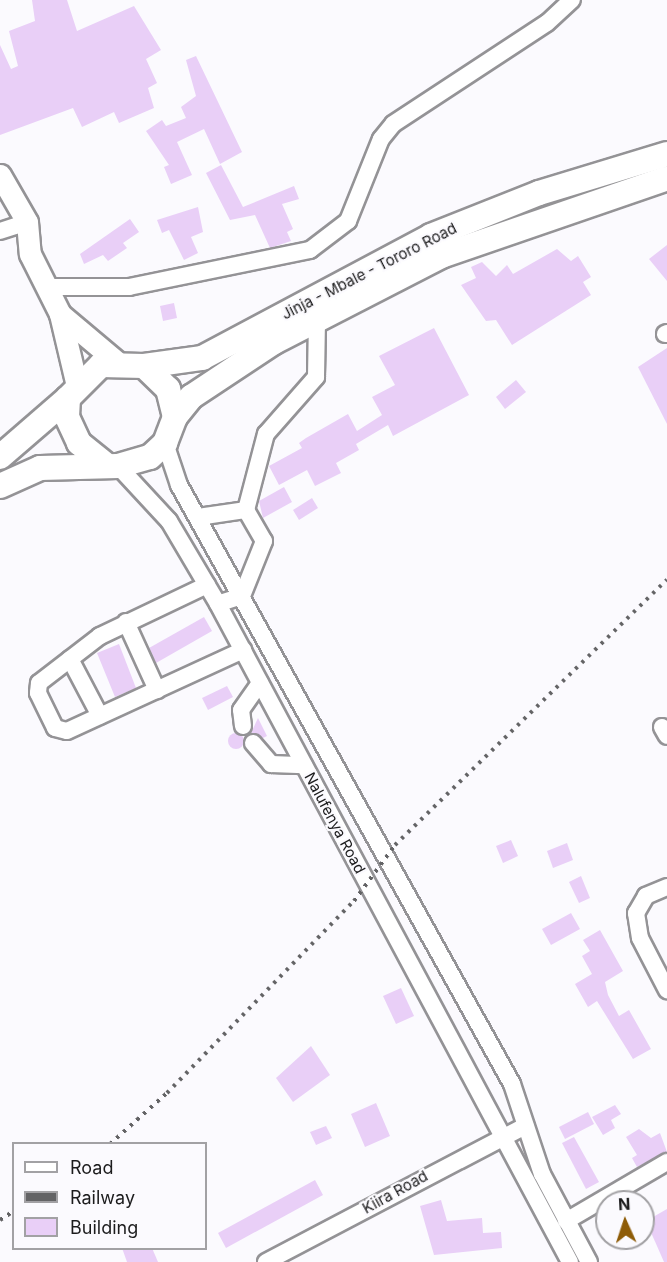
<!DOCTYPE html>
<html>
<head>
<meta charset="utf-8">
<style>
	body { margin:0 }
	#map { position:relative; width:667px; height:1262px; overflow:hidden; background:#fbfafe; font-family:Inter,sans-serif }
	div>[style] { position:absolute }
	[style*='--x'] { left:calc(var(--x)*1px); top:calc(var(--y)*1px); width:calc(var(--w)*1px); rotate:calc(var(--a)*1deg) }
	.building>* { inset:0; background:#e9cff7 }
	.round { border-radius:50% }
	.roads { filter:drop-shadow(2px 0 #949396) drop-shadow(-2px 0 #949396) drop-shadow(0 2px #949396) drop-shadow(0 -2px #949396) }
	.minor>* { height:16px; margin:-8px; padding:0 8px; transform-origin:8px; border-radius:8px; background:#fff }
	.major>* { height:21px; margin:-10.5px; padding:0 10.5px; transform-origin:10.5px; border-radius:10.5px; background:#fff }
	.highway>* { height:24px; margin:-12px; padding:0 12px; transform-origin:12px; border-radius:12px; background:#fff }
	.rail>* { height:4px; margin-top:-2px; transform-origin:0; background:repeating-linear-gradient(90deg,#636365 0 3px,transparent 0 9px) }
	span { translate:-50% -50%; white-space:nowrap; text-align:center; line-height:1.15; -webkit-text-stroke:4.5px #fbfafe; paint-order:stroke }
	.street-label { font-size:15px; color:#1c1c1d }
	.legend { position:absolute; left:12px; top:1142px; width:195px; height:108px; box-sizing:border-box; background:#fbfafe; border:2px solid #a2a1a4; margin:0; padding:8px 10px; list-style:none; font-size:18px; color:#1c1c1d }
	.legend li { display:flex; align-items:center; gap:12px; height:30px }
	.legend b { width:30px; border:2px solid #a2a1a4 }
	.north { position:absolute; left:595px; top:1190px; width:60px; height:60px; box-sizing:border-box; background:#fbfafe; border:2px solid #a2a1a4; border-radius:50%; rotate:357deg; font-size:16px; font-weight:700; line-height:24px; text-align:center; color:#1c1c1d }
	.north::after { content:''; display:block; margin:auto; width:21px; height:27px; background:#8e5c08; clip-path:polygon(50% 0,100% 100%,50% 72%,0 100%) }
</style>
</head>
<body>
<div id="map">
	<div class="building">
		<i style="clip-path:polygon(32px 0,67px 0,77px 31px,134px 6px,161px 50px,146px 59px,157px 83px,148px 88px,154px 108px,119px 123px,114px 112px,82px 127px,73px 108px,0 135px,0 45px,11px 69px,18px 66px,9px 31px,35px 21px)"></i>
		<i style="clip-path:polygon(196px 56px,242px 152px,220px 164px,204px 129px,177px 142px,192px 175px,171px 184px,164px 167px,169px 165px,146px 131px,162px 120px,166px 126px,186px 118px,181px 107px,196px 96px,186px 60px)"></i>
		<i style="clip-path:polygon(221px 165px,243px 207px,294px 186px,299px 199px,282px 204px,293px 229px,287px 232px,291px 241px,270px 248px,255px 215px,230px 220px,206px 173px)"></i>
		<i style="clip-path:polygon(198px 207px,203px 232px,191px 237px,198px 253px,184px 260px,169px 230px,162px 233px,157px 220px)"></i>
		<i style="clip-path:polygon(130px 219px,139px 232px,123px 243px,127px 248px,108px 261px,103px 255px,84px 264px,80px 254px)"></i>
		<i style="clip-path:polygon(667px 245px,667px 281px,649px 259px)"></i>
		<i style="clip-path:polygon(557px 249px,571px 261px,578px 256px,591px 277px,583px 282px,591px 295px,512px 345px,496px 320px,486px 321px,461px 285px,476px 278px,471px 267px,482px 262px,496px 276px,507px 265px,513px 274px)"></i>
		<i style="clip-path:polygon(174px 303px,177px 318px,163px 321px,160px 306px)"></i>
		<i style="clip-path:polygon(434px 328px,469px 395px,393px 436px,388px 425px,356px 444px,359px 450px,336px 463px,341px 473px,315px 486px,307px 470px,279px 485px,269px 466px,302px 448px,299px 443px,306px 438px,348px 414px,357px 431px,382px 415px,372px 397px,395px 385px,379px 356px)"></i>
		<i style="clip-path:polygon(667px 348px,667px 424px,638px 367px)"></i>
		<i style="clip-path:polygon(516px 380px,526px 392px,505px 409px,496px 397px)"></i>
		<i style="clip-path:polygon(284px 487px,292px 502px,263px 518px,259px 501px)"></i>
		<i style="clip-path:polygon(312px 498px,318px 508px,299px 520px,293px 510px)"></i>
		<i style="clip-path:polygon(204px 617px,212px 631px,156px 663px,149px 648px)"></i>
		<i style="clip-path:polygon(119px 644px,136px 688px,115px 697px,97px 653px)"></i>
		<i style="clip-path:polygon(227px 686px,233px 697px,208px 710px,202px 698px)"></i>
		<i style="clip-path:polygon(258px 718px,267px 736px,263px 738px,251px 733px)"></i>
		<i class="round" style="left:228px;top:733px;width:16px;height:16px"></i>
		<i style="clip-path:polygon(511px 840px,518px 856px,503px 863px,496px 846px)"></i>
		<i style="clip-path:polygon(567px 843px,573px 860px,553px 868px,547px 851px)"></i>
		<i style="clip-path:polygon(581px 876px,590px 898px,579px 903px,569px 882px)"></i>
		<i style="clip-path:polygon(571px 913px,580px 929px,551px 945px,542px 929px)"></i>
		<i style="clip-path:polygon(600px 930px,623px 971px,605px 982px,608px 995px,619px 1016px,629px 1010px,651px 1049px,633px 1059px,597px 1001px,588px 1007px,575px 984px,592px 974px,582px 956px,590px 951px,583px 940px)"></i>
		<i style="clip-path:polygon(401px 988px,414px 1016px,396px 1024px,383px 996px)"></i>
		<i style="clip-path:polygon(311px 1046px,330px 1075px,293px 1102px,276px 1078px)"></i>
		<i style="clip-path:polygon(376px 1103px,390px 1136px,365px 1147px,351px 1114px)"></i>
		<i style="clip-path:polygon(615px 1105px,621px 1114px,611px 1120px,615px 1128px,603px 1135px,592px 1117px)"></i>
		<i style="clip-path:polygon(588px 1112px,594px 1124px,565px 1139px,559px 1127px)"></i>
		<i style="clip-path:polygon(326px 1126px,332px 1138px,316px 1145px,310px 1132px)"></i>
		<i style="clip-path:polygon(639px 1129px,651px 1138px,660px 1133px,667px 1152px,637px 1167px,632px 1158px,637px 1155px,626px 1137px)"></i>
		<i style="clip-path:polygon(574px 1137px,599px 1182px,586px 1189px,562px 1143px)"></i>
		<i style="clip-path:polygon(315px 1180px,323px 1195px,226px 1248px,218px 1233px)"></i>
		<i style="clip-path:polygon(441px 1200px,447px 1221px,482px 1218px,483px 1233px,501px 1232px,502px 1248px,434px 1255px,420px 1206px)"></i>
		<i style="clip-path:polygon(667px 1209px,667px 1262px,664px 1262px,646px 1221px)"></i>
		<i style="clip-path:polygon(122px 1248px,152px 1248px,158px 1262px,127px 1262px)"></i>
	</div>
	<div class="roads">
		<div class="minor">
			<i style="--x:0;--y:231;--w:28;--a:-18"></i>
			<i style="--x:46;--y:287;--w:83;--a:0"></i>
			<i style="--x:129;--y:287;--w:185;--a:-11.6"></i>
			<i style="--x:310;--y:250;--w:48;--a:-37.3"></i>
			<i style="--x:348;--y:221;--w:88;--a:-68.1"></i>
			<i style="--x:381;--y:139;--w:19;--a:-51"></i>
			<i style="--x:393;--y:124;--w:184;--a:-33.3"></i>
			<i style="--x:547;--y:23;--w:34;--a:-43"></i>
			<i style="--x:665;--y:334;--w:2;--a:-27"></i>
			<i style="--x:165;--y:443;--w:44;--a:71.6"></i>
			<i style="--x:179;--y:485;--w:685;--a:60.93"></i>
			<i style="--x:512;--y:1084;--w:95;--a:71.6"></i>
			<i style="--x:542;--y:1174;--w:100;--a:61.9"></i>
			<i style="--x:118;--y:466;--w:75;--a:47.2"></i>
			<i style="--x:169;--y:521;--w:96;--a:59.4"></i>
			<i style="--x:218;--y:604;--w:746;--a:61.86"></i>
			<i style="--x:246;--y:510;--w:79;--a:-75.3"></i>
			<i style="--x:266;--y:434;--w:76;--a:-48.7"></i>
			<i style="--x:316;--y:377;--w:55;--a:-89"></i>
			<i style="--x:198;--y:517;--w:49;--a:-8.3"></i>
			<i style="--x:246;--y:510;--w:36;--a:60"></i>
			<i style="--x:264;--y:541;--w:59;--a:111.8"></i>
			<i style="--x:242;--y:596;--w:25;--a:162"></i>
			<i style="--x:207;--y:585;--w:119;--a:154.5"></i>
			<i style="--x:100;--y:636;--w:77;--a:142.4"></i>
			<i style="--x:39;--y:683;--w:10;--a:96"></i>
			<i style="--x:38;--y:693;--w:39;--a:64"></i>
			<i style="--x:55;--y:728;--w:12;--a:14"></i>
			<i style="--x:67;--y:731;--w:194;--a:-24.7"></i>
			<i style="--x:126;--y:622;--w:75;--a:65.5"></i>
			<i style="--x:70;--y:659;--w:64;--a:62.2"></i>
			<i style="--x:243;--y:726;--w:16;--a:-97"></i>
			<i style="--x:241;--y:710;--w:33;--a:-55"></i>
			<i style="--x:662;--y:727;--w:10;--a:61"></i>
			<i style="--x:253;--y:743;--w:28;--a:49"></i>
			<i style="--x:271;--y:764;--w:33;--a:2"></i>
			<i style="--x:667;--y:887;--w:23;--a:157"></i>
			<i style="--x:646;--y:896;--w:20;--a:120"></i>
			<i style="--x:636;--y:913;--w:25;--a:81"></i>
			<i style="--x:640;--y:938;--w:59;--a:62.6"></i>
			<i style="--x:566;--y:1221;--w:117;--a:-30.3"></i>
			<i style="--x:266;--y:1262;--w:293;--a:-27.7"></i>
		</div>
		<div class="major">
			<i style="--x:0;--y:175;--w:54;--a:60.1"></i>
			<i style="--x:27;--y:222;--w:32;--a:85"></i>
			<i style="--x:30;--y:254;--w:67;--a:63.4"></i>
			<i style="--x:60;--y:314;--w:74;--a:76.7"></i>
			<i style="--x:60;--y:314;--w:73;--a:40"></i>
		</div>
		<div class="highway">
			<i style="--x:144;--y:366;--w:59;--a:-7.9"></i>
			<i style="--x:202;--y:358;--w:259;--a:-28"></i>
			<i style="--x:431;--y:236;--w:116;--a:-21.7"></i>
			<i style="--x:539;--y:193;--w:134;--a:-16.9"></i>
			<i style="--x:175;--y:417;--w:26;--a:-51"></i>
			<i style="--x:191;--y:397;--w:100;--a:-33.5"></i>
			<i style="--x:274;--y:342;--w:188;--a:-27.2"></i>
			<i style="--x:441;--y:256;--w:239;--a:-19"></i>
			<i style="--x:0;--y:457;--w:90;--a:-40.9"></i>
			<i style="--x:0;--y:486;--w:44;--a:-24.2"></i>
			<i style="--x:40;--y:468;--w:78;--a:-1.5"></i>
			<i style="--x:118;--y:466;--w:33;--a:-16"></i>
			<i style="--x:150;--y:457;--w:21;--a:-43"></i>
			<i style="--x:165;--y:443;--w:28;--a:-69"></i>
			<i style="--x:175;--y:417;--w:29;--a:-104"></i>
			<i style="--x:168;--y:389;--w:33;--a:-136"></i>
			<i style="--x:144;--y:366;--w:43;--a:-178.7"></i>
			<i style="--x:101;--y:365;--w:47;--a:135"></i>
			<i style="--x:68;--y:398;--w:19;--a:93"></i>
			<i style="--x:67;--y:417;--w:29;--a:65"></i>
			<i style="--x:79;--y:443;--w:32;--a:39"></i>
		</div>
	</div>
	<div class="rail">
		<i style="--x:110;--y:1144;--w:76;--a:-41.8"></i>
		<i style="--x:167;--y:1093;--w:268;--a:-45.8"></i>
		<i style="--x:354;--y:901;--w:69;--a:-53.8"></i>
		<i style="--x:395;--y:845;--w:380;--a:-44.3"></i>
		<i style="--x:0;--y:1220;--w:17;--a:-33"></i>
	</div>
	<div class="street-label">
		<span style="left:369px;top:271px;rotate:-27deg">Jinja - Mbale - Tororo Road</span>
		<span style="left:335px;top:823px;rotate:62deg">Nalufenya Road</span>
		<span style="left:395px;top:1192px;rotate:-29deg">Kiira Road</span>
	</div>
	<ul class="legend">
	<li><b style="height:8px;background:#fff"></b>Road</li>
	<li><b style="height:8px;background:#636365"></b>Railway</li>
	<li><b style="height:16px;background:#e9cff7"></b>Building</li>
	</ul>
	<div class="north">N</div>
</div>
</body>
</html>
